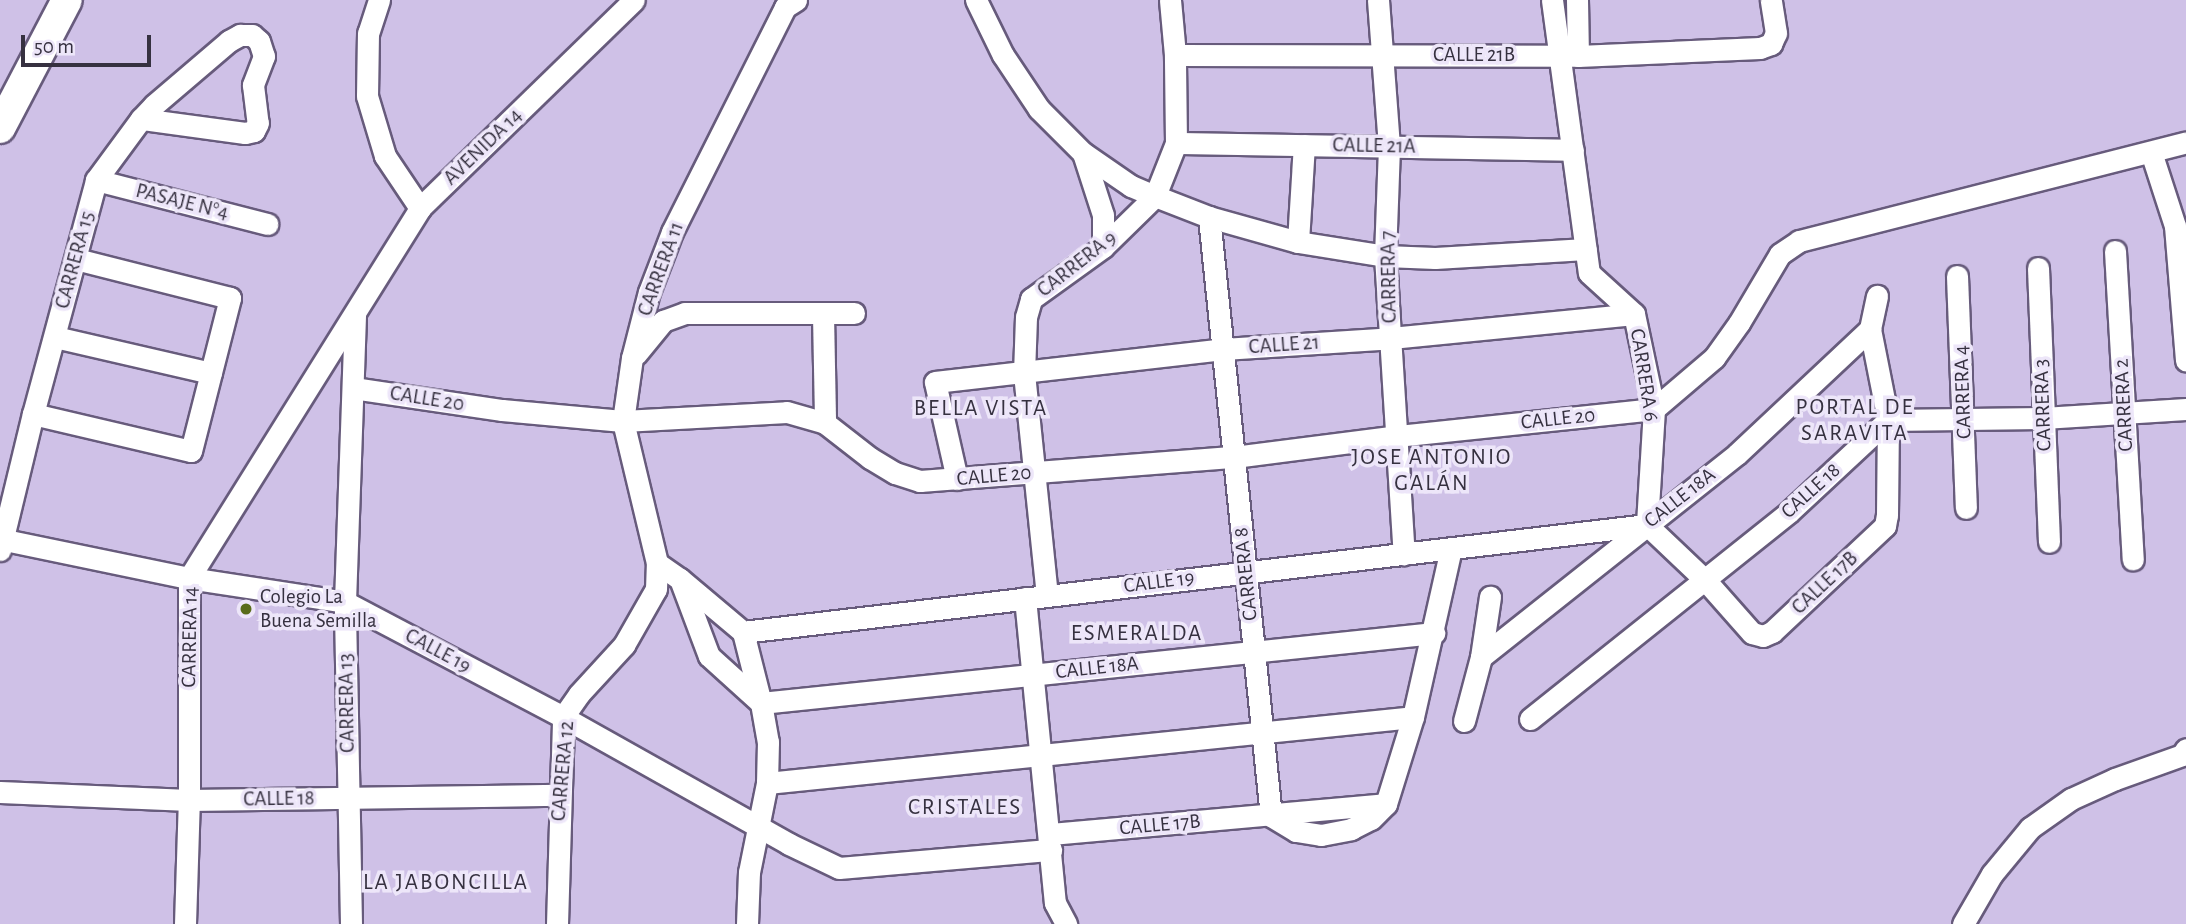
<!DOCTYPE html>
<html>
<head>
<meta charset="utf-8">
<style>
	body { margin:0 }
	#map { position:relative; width:2186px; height:924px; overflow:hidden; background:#cfc1e7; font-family:"Alegreya Sans",sans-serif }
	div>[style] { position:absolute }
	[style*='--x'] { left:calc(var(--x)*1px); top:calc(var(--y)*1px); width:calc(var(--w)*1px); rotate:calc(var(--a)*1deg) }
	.roads { filter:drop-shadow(2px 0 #675b7c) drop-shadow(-2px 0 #675b7c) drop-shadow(0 2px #675b7c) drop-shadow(0 -2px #675b7c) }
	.minor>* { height:21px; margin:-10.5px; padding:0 10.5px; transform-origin:10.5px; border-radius:10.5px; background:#fff }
	.highway>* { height:30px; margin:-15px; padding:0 15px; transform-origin:15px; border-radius:15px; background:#fff }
	.dots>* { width:19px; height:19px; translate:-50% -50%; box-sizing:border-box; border:4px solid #ede6f9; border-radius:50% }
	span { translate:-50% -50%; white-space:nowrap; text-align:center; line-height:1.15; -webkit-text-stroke:7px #ede6f9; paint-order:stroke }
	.street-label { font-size:21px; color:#363140 }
	.poi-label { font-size:21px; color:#363140 }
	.left { translate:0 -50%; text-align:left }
	.neighbourhood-label { font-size:23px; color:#363140; letter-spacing:2px }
	.scale { position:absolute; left:21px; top:35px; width:130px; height:32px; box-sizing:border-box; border:4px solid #363140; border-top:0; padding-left:9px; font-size:21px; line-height:24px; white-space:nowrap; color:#363140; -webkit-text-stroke:5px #ede6f9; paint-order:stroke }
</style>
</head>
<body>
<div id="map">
	<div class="roads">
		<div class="minor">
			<i style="--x:379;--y:0;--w:35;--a:108"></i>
			<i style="--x:368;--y:33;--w:63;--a:90.9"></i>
			<i style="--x:367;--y:96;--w:63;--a:73.3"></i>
			<i style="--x:385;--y:156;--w:63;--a:56.1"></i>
			<i style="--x:976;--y:0;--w:61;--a:63.9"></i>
			<i style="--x:1003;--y:55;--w:65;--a:56.3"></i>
			<i style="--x:1039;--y:109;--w:62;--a:45"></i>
			<i style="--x:1083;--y:153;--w:58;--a:34.5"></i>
			<i style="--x:1131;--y:186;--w:26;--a:23"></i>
			<i style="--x:1155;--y:196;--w:58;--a:21.3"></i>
			<i style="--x:1209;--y:217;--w:92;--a:15.7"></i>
			<i style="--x:1298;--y:242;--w:88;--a:9.1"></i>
			<i style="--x:1385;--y:256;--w:50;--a:2.3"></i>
			<i style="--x:1435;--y:258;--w:151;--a:-3.4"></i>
			<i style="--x:1378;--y:0;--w:147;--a:85.7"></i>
			<i style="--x:1389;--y:147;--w:109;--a:92.1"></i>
			<i style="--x:1385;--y:256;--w:299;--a:86.4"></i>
			<i style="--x:1552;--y:0;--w:275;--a:82.3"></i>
			<i style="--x:1589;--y:273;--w:61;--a:42.3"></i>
			<i style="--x:1634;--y:314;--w:97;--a:78.1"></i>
			<i style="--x:1654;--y:409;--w:116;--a:93.5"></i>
			<i style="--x:1647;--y:525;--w:81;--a:43.5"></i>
			<i style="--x:1706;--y:581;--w:69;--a:48.5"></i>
			<i style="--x:1752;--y:633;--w:11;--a:15"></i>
			<i style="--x:1763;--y:636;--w:10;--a:-24"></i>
			<i style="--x:1772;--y:632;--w:155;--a:-43.2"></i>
			<i style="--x:1885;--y:526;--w:11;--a:-80"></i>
			<i style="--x:1887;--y:515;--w:95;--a:-89.4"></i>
			<i style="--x:1888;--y:420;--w:93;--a:-101.2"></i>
			<i style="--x:1870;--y:329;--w:34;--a:-78"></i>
			<i style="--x:1577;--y:0;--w:56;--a:89"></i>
			<i style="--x:1175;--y:55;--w:403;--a:0.1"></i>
			<i style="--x:1578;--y:56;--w:182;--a:-2.5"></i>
			<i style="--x:1760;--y:48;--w:12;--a:-20"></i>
			<i style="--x:1771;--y:44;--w:12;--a:-66"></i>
			<i style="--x:1776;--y:33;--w:33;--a:-99"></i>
			<i style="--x:1176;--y:143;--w:397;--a:1"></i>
			<i style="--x:2151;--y:152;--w:78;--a:72"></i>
			<i style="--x:2175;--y:226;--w:135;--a:85.3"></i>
			<i style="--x:1083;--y:153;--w:65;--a:72.1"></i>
			<i style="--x:1103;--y:215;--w:32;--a:90"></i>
			<i style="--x:96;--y:180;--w:177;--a:14.4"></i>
			<i style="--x:1209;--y:217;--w:602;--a:84.09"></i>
			<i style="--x:1298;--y:242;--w:97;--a:-86.5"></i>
			<i style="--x:2115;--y:251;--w:309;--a:86.7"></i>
			<i style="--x:2038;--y:268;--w:274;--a:87.7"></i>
			<i style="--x:1957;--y:276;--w:232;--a:87.8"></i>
			<i style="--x:823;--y:314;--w:109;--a:88.9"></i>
			<i style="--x:55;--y:337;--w:160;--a:13"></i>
			<i style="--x:636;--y:354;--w:43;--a:-50.7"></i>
			<i style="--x:663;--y:321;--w:23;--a:-20"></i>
			<i style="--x:685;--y:313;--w:169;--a:0"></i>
			<i style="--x:353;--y:388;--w:151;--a:8.4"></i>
			<i style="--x:502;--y:410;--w:121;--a:5.2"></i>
			<i style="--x:623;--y:421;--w:164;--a:-3.1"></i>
			<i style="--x:787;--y:412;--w:40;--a:16"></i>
			<i style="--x:825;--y:423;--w:57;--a:37.9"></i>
			<i style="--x:870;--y:458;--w:29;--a:31"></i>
			<i style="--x:895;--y:473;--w:26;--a:18"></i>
			<i style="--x:920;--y:481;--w:315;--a:-4.4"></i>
			<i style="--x:1234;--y:457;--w:164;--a:-7.3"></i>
			<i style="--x:1397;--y:436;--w:258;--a:-6"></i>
			<i style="--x:1654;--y:409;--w:79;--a:-40.4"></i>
			<i style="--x:1714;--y:358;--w:43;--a:-54.5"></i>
			<i style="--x:1739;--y:323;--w:80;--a:-59.3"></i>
			<i style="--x:1780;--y:254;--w:23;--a:-34"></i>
			<i style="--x:1799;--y:241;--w:399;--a:-14.3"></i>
			<i style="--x:33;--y:414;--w:162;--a:13.2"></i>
			<i style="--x:191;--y:451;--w:158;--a:-75.7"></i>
			<i style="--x:230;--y:298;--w:159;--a:-165.8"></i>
			<i style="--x:957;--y:479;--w:99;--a:-102.8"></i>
			<i style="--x:935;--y:382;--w:290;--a:-6.5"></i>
			<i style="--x:1223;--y:349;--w:168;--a:-3.7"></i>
			<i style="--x:1391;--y:338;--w:244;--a:-5.6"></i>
			<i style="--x:0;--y:539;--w:193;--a:11.7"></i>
			<i style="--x:189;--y:578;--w:158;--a:8.7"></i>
			<i style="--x:345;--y:602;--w:246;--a:27.8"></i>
			<i style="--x:563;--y:717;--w:259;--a:29.3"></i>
			<i style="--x:789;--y:844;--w:55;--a:25.6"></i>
			<i style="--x:839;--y:868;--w:213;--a:-4.9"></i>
			<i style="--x:0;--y:550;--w:140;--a:-76.4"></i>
			<i style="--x:33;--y:414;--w:242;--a:-74.9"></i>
			<i style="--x:96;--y:180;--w:76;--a:-53.6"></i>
			<i style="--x:141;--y:119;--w:19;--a:-47"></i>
			<i style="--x:154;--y:105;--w:99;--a:-40.5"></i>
			<i style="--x:229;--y:41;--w:13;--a:-29"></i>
			<i style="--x:240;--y:35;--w:12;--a:0"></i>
			<i style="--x:252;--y:35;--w:9;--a:41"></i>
			<i style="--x:259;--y:41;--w:16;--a:72"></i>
			<i style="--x:264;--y:56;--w:31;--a:111"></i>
			<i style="--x:253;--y:85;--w:38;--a:83"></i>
			<i style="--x:258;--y:123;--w:9;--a:117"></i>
			<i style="--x:254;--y:131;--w:9;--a:167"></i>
			<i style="--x:245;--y:133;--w:105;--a:-172.3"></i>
			<i style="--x:657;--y:563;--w:28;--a:35"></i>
			<i style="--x:680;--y:579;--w:82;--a:69.4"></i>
			<i style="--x:709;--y:656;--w:70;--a:42.1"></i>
			<i style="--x:761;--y:703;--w:40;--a:80"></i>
			<i style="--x:768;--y:742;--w:41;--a:91.4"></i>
			<i style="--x:767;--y:783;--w:91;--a:101.4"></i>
			<i style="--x:749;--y:872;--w:52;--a:92.2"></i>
			<i style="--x:680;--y:579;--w:82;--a:40.1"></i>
			<i style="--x:1047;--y:596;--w:223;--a:-95.9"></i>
			<i style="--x:1024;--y:374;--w:57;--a:-88"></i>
			<i style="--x:1026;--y:317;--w:19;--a:-74"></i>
			<i style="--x:1031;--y:299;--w:89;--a:-35.8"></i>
			<i style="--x:1103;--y:247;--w:73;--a:-44.4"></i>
			<i style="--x:1155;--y:196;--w:57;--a:-68.4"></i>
			<i style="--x:1176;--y:143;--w:88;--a:-90.7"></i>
			<i style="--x:1175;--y:55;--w:55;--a:-95.2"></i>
			<i style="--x:1025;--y:598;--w:306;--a:84.4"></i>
			<i style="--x:1055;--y:903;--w:24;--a:62"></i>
			<i style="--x:743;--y:632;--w:910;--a:-6.75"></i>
			<i style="--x:743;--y:632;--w:73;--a:75.8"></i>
			<i style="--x:761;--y:703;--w:677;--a:-5.94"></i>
			<i style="--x:1481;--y:657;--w:327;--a:-38.4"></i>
			<i style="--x:1737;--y:454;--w:183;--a:-43.2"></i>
			<i style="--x:1530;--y:719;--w:332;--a:-38.6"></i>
			<i style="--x:1789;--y:512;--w:135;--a:-42.9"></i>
			<i style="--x:1888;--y:420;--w:155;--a:-0.7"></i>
			<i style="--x:2043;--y:418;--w:143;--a:-3.6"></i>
			<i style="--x:1464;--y:721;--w:66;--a:-75.1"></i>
			<i style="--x:1481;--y:657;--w:61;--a:-81.5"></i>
			<i style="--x:767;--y:783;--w:649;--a:-5.83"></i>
			<i style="--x:0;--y:792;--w:189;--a:2.4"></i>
			<i style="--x:189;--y:800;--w:370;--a:-0.8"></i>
			<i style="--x:1271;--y:816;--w:29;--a:31"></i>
			<i style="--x:1296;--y:831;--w:25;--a:9"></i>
			<i style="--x:1321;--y:835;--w:31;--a:-11"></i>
			<i style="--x:1351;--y:829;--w:22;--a:-27"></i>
			<i style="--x:1371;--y:819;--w:21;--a:-45"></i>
			<i style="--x:1386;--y:804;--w:91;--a:-72.8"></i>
			<i style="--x:1413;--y:717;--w:173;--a:-77.3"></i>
			<i style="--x:1050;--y:834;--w:337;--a:-5.1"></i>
			<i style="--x:185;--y:924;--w:124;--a:-88.2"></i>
			<i style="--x:189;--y:800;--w:222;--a:-90"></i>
			<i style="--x:189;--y:578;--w:436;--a:-58"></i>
			<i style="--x:420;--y:208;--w:298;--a:-44.2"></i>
			<i style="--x:351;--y:924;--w:322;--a:-91.1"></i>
			<i style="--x:345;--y:602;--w:288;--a:-88"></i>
			<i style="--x:557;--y:924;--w:207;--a:-88.3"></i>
			<i style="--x:563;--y:717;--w:28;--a:-55"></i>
			<i style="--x:579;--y:694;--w:67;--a:-47.4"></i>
			<i style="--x:624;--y:645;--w:64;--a:-60.3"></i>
			<i style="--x:656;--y:589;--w:26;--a:-88"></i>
			<i style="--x:657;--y:563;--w:146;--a:-103.5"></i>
			<i style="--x:623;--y:421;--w:64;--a:-81.9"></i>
			<i style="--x:632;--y:358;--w:68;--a:-75.6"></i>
			<i style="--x:649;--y:292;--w:64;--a:-69"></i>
			<i style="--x:672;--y:232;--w:252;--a:-63.3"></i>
			<i style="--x:785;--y:7;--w:13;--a:-32"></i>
			<i style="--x:1963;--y:924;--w:58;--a:-59.9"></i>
			<i style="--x:1992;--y:874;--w:60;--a:-50.4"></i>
			<i style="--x:2030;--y:828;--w:50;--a:-35.3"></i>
			<i style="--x:2071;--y:799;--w:48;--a:-24.4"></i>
			<i style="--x:2115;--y:779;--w:71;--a:-19.7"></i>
			<i style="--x:2182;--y:755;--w:7;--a:-56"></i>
		</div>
		<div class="highway">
			<i style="--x:0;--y:128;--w:144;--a:-62.4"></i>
		</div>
	</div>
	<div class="dots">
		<i style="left:246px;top:609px;background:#596c1a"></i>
	</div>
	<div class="street-label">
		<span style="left:1474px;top:55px">CALLE 21B</span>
		<span style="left:1374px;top:146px;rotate:1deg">CALLE 21A</span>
		<span style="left:483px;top:147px;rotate:-44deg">AVENIDA 14</span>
		<span style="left:182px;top:202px;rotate:14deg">PASAJE N°4</span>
		<span style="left:75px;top:260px;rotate:-75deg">CARRERA 15</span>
		<span style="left:1077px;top:264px;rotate:-38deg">CARRERA 9</span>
		<span style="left:661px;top:269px;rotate:-70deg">CARRERA 11</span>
		<span style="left:1389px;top:277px;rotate:-91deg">CARRERA 7</span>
		<span style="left:1284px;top:345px;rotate:-4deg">CALLE 21</span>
		<span style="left:1644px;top:375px;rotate:81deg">CARRERA 6</span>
		<span style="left:1963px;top:392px;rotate:-92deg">CARRERA 4</span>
		<span style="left:427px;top:399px;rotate:9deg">CALLE 20</span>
		<span style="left:2043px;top:405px;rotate:-92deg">CARRERA 3</span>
		<span style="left:2124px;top:405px;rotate:-93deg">CARRERA 2</span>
		<span style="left:1558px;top:419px;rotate:-6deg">CALLE 20</span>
		<span style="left:994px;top:476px;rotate:-5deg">CALLE 20</span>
		<span style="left:1811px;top:491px;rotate:-42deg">CALLE 18</span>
		<span style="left:1680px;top:498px;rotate:-38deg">CALLE 18A</span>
		<span style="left:1246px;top:574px;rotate:-96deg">CARRERA 8</span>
		<span style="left:1159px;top:582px;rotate:-7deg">CALLE 19</span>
		<span style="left:1825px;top:583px;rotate:-43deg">CALLE 17B</span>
		<span style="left:190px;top:637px;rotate:-89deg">CARRERA 14</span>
		<span style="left:438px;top:651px;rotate:28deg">CALLE 19</span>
		<span style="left:1097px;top:668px;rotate:-6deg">CALLE 18A</span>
		<span style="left:347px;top:703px;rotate:-91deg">CARRERA 13</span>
		<span style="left:563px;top:771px;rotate:-85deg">CARRERA 12</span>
		<span style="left:279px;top:799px;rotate:-1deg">CALLE 18</span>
		<span style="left:1160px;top:825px;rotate:-5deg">CALLE 17B</span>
	</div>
	<div class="poi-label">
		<span class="left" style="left:260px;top:609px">Colegio La<br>Buena Semilla</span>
	</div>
	<div class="neighbourhood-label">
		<span style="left:1855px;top:421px">PORTAL DE<br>SARAVITA</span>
		<span style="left:981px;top:409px">BELLA VISTA</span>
		<span style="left:1432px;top:471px">JOSE ANTONIO<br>GALÁN</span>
		<span style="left:1137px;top:634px">ESMERALDA</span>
		<span style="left:965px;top:808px">CRISTALES</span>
		<span style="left:446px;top:883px">LA JABONCILLA</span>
	</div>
	<div class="scale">50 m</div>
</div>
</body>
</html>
